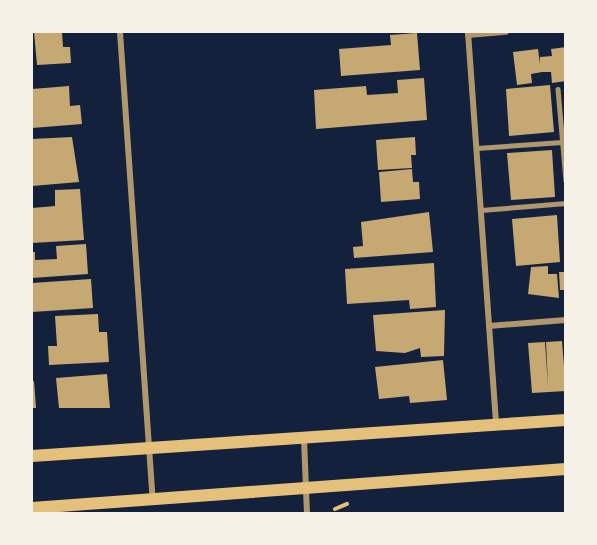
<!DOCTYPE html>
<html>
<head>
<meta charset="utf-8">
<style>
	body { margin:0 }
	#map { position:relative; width:597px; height:545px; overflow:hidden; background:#14213d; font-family:"Open Sans",sans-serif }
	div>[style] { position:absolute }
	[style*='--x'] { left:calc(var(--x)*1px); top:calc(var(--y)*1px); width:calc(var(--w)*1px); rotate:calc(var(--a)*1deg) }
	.building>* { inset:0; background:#c6a872 }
	.path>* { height:4px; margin:-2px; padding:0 2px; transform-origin:2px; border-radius:2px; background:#e5c07b }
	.service>* { height:4.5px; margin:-2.25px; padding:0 2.25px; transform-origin:2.25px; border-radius:2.25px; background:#b1986c }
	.minor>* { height:6px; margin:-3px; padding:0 3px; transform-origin:3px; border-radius:3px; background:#b1986c }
	.secondary>* { height:12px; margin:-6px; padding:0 6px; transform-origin:6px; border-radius:6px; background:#e5c07b }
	span { translate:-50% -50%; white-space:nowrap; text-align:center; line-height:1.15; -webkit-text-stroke:4.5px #f6f1e7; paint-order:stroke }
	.frame { position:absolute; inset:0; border:33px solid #f6f1e7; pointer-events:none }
</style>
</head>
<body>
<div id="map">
	<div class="building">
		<i style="clip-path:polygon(34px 32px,62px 32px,63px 47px,70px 47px,71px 63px,37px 65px)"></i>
		<i style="clip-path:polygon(417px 33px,420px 70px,341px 76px,339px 49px,391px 45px,390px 35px)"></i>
		<i style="clip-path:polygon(566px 47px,566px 81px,552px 83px,551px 72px,542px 72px,531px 74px,532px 83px,517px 85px,513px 52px,538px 49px,540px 64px,540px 57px,552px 56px,551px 49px)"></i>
		<i style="clip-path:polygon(424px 78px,427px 120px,316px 129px,314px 90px,366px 86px,367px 95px,398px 93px,397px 80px)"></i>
		<i style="clip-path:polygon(550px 85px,554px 132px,509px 136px,506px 89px)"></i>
		<i style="clip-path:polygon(69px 86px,70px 106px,80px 105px,82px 124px,32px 128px,32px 89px)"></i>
		<i style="clip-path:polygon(72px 137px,79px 182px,32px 186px,32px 139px)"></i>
		<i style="clip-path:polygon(415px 137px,416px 155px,411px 155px,412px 168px,378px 170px,376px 140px)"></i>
		<i style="clip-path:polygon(552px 150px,555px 197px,511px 200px,507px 153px)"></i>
		<i style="clip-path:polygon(412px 169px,413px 182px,419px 182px,420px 199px,381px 202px,379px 172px)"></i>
		<i style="clip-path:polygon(80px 189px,84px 240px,32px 243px,32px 208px,55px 206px,55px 190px)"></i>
		<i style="clip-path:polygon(429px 212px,433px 252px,354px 258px,353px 247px,363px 246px,361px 222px)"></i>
		<i style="clip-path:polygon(557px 215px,560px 262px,516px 266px,512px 219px)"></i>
		<i style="clip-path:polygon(86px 244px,88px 274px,32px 278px,32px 252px,35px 252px,35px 260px,57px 259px,56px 246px)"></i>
		<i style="clip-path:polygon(434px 263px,436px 307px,410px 309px,409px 300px,347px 304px,345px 269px)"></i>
		<i style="clip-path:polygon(548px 266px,548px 274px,557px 274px,559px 298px,528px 294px,531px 267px)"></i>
		<i style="clip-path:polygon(559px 272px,566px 272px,566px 290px,560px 290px)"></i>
		<i style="clip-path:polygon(91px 279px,93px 308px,32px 312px,32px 283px)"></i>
		<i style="clip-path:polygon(445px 310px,444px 356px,421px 357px,420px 348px,405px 353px,376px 351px,373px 315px)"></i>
		<i style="clip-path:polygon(98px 314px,99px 332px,107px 332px,109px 362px,49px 365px,48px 346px,57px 346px,55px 316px)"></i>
		<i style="clip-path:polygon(562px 341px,566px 391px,532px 393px,528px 343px,545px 342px,548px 386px,546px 342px)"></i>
		<i style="clip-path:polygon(443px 360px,447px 400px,410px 403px,409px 396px,379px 399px,375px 367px)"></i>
		<i style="clip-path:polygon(107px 374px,110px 408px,59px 408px,56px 378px)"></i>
		<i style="clip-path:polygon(32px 381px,34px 381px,36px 408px,32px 408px)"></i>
	</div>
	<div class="path">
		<i style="--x:335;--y:509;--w:13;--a:-23"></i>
	</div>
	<div class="service">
		<i style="--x:558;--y:89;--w:92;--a:85"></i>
		<i style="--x:477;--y:148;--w:85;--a:-4"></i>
		<i style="--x:481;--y:210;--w:85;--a:-4.7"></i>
	</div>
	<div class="minor">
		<i style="--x:120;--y:32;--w:468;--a:86"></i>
		<i style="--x:468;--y:32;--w:395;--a:85.9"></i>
		<i style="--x:468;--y:35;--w:38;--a:-5"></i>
		<i style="--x:489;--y:326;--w:77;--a:-4.5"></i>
		<i style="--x:304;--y:439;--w:75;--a:87.7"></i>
	</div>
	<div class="secondary">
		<i style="--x:32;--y:456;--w:535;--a:-3.86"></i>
		<i style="--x:32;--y:508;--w:535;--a:-4.18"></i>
	</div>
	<div class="frame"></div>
</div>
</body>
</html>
